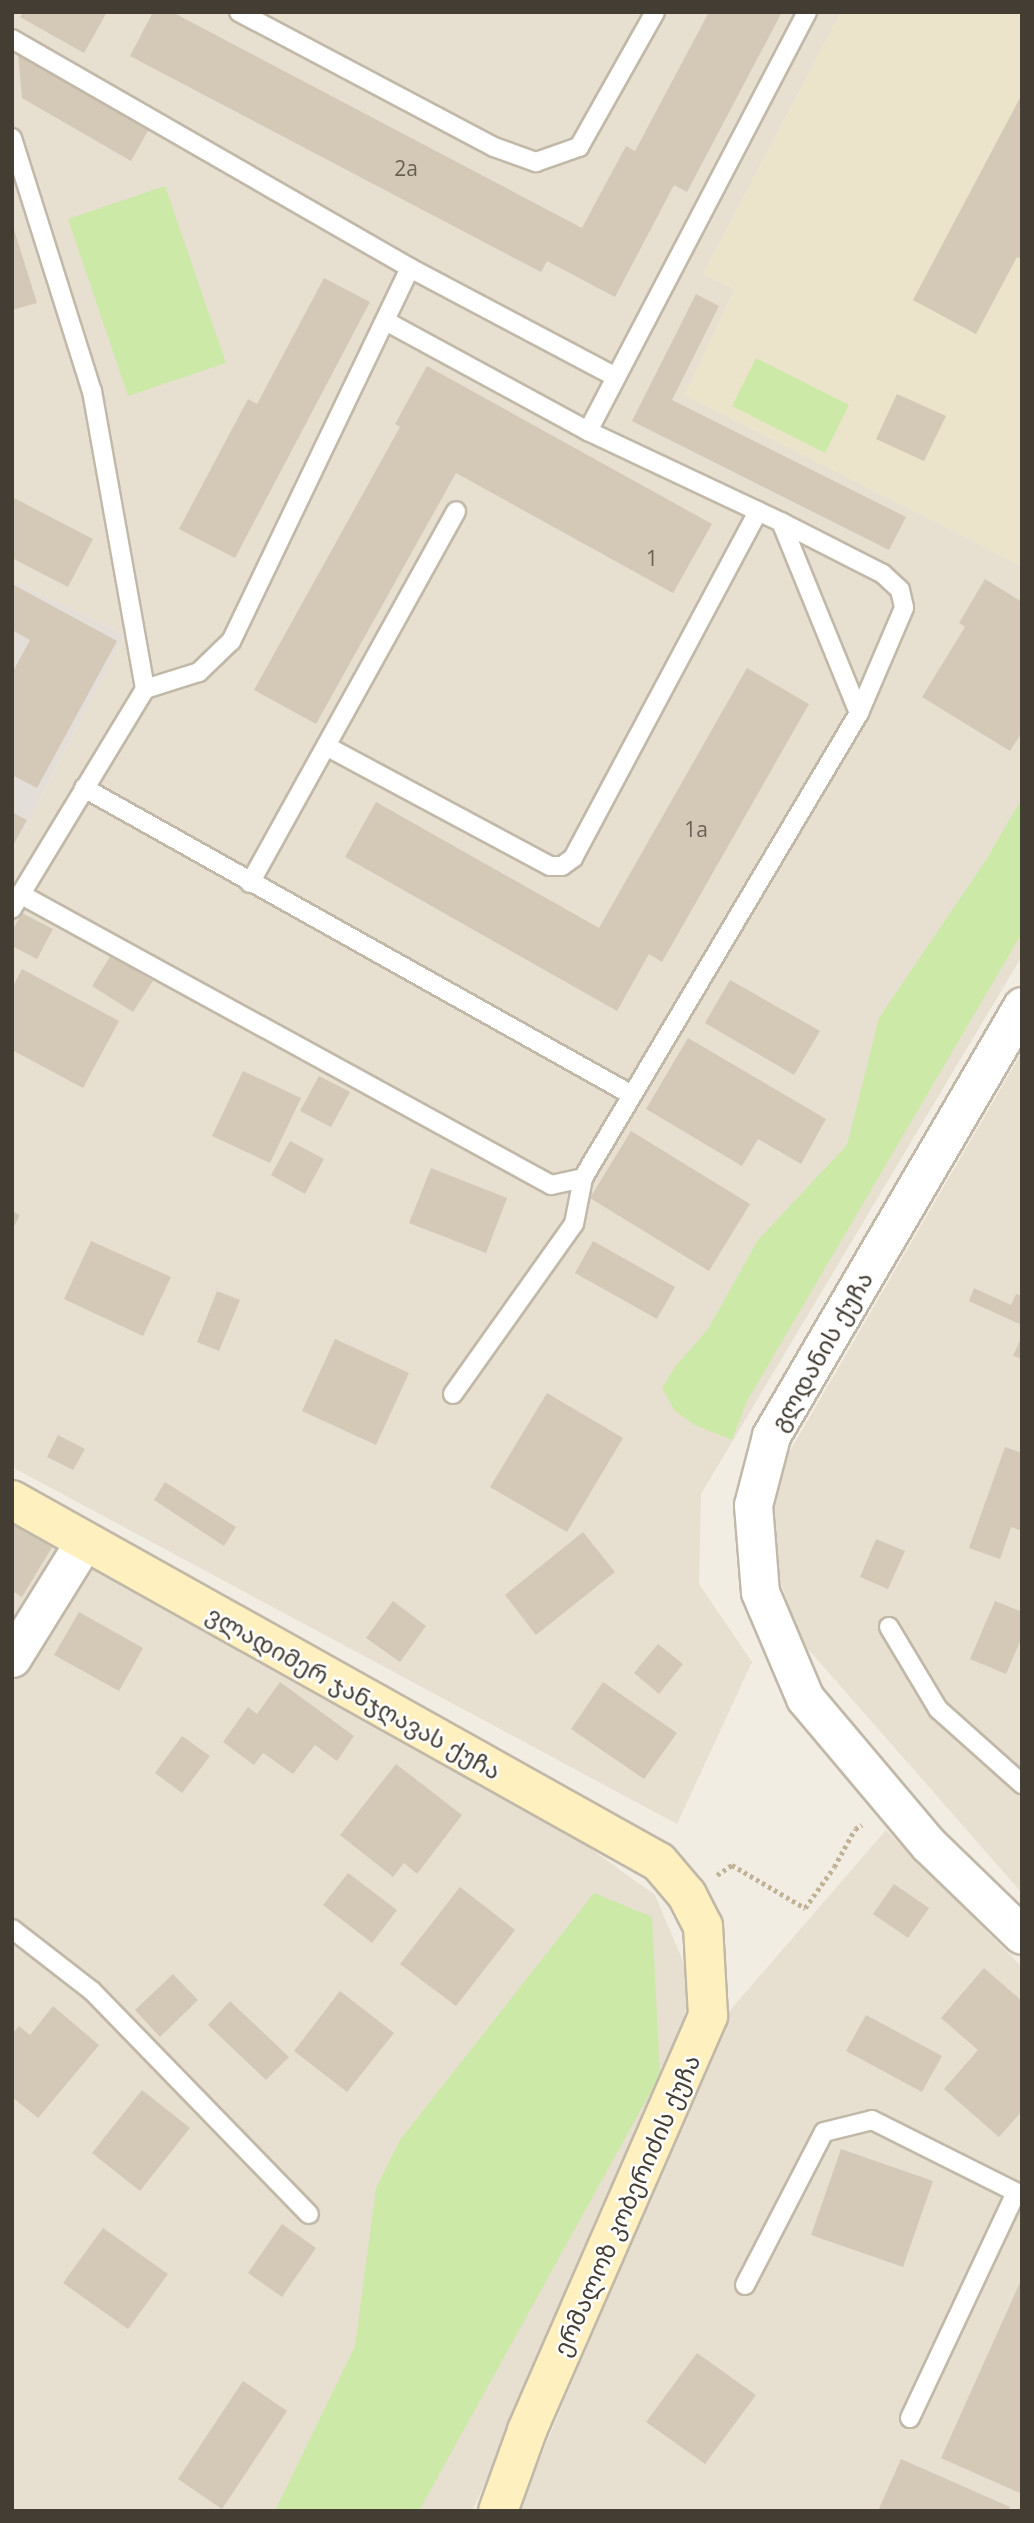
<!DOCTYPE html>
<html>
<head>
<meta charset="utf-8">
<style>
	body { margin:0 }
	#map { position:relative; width:1034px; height:2523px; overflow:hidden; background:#f2ede2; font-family:"Open Sans","Noto Sans Georgian",sans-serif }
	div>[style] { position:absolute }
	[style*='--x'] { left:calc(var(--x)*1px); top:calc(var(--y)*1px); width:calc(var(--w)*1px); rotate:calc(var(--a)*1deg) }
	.residential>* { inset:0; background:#e7dfd0 }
	.industrial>* { inset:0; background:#e4ded8 }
	.education>* { inset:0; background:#ece3cb }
	.green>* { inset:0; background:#cce9a8 }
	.building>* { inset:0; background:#d4c9b7 }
	.path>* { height:4.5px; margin-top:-2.25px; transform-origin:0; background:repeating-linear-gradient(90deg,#c1b195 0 3.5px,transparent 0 7px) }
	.roads { filter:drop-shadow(2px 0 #c1b8a8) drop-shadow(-2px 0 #c1b8a8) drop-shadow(0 2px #c1b8a8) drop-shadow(0 -2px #c1b8a8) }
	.lane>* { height:18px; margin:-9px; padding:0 9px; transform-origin:9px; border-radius:9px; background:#fff }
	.street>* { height:37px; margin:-18.5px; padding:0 18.5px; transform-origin:18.5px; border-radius:18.5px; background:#fff }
	.secondary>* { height:38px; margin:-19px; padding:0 19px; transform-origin:19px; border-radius:19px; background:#fff0c0 }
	span { translate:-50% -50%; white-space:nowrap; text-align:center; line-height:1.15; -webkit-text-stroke:5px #fff; paint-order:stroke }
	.number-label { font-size:21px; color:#686054 }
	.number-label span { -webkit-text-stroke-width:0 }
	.street-label { font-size:24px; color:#443d33 }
	.frame { position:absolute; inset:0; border:14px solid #443d33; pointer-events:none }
</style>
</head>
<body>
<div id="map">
	<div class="residential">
		<i style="clip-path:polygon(12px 12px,841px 12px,703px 274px,735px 289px,685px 395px,1022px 566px,1022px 956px,701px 1494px,699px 1584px,752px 1662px,677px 1824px,12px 1467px,12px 852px,125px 635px,12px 580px)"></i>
		<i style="clip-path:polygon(1022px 1052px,1022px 1893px,800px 1640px,771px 1552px,773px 1480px)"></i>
		<i style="clip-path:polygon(12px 1516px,506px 1788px,655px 1895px,691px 1980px,674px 2071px,472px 2511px,12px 2511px)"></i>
		<i style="clip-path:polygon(886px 1830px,1022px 1967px,1022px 2511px,518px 2511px,726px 2015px)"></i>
	</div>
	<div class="industrial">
		<i style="clip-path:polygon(12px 580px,125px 635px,12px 852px)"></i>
	</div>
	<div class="education">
		<i style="clip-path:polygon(841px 12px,1022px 12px,1022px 566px,685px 395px,735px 289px,703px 274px)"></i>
	</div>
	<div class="green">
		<i style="clip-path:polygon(165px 186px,226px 363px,128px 396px,68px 219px)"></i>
		<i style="clip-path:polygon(756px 358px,849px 405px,825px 453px,732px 406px)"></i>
		<i style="clip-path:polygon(1022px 798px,1022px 933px,747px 1401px,732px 1440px,695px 1425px,675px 1411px,662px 1388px,675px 1367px,708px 1329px,758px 1240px,847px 1145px,879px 1018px,986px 860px)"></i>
		<i style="clip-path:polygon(594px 1893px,652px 1917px,660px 2075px,419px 2511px,275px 2511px,355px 2346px,376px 2188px,400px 2140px)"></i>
	</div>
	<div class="building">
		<i style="clip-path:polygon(23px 12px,107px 12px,84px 53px,20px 17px)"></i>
		<i style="clip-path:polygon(153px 12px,172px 12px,582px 228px,626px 146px,635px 151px,709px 12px,782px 12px,687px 192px,674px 185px,615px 297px,547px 261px,541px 272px,130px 56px)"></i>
		<i style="clip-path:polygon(18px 54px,150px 127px,131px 161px,22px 98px)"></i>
		<i style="clip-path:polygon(1022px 94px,1022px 259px,1017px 257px,976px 334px,913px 300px)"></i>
		<i style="clip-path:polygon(12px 223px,37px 303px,12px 310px)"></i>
		<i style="clip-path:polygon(324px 278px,370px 302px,235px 558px,179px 529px,248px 399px,257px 404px)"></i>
		<i style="clip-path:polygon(696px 294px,719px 306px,672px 400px,906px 517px,889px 550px,632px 421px)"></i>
		<i style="clip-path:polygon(427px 366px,712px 524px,673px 593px,456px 473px,316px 724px,254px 690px,400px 427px,395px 424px)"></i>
		<i style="clip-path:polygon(897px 394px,946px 416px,924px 461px,876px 439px)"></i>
		<i style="clip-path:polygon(12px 497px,93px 539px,68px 587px,12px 558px)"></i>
		<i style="clip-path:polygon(985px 579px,1022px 602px,1022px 732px,1010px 751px,922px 697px,965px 627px,959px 623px)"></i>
		<i style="clip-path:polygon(12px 584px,117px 641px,37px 788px,12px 775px,12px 673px,30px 640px,12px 630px)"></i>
		<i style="clip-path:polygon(747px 668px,809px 704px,662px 962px,649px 954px,617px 1011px,345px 857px,376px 802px,599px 928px)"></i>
		<i style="clip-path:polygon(12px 812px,27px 820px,12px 847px)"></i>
		<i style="clip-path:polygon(22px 913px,53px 929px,37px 959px,12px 946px,12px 931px)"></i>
		<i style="clip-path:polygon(111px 955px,153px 981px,133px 1012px,92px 986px)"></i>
		<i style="clip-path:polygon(22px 969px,119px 1021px,83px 1088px,12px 1050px,12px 988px)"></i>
		<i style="clip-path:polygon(730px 980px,820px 1031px,794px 1075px,705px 1023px)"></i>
		<i style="clip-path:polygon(688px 1038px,826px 1119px,801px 1164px,758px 1139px,742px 1166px,646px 1109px)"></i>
		<i style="clip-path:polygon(243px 1071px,301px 1098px,270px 1163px,212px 1136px)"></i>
		<i style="clip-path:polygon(319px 1076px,350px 1092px,331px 1127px,300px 1111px)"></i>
		<i style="clip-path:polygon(631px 1131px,750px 1204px,709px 1271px,590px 1198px)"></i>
		<i style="clip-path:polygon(290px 1141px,324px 1159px,305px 1194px,271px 1175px)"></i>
		<i style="clip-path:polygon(431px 1168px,507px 1198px,486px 1253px,409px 1223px)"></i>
		<i style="clip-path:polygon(12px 1211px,20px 1215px,12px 1230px)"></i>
		<i style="clip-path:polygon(91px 1241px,171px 1277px,143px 1336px,64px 1299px)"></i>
		<i style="clip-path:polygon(593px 1241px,675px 1287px,657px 1319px,575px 1273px)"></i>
		<i style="clip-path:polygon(974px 1288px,1011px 1305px,1016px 1294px,1022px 1296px,1022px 1325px,969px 1301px)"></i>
		<i style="clip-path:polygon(217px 1291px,240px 1300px,219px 1351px,197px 1342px)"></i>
		<i style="clip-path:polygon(1022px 1336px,1022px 1359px,1013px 1356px)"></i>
		<i style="clip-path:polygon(335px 1339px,409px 1373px,376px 1445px,302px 1411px)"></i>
		<i style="clip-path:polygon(547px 1393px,623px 1438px,567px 1532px,490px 1487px)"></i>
		<i style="clip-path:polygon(58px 1435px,85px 1449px,73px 1470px,47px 1457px)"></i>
		<i style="clip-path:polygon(1005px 1447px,1022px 1453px,1022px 1531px,1011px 1527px,1000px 1559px,969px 1548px)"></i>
		<i style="clip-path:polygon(165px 1482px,236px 1527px,224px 1546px,154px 1500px)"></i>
		<i style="clip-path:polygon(12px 1519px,54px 1544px,22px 1597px,12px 1591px)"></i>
		<i style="clip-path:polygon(583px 1532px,615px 1572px,536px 1635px,505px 1595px)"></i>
		<i style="clip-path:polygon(876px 1539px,905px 1551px,888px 1589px,860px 1577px)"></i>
		<i style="clip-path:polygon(393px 1601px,426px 1626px,400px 1662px,366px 1638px)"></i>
		<i style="clip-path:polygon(995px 1601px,1022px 1612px,1022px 1637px,1006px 1674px,970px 1659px)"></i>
		<i style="clip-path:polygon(79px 1612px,143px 1648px,119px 1691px,54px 1655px)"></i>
		<i style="clip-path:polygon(658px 1644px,683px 1664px,659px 1694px,634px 1673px)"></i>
		<i style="clip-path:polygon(280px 1682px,354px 1736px,337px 1761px,315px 1745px,293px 1774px,263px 1753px,254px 1765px,223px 1742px,248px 1707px,257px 1714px)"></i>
		<i style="clip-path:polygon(603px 1682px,677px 1733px,644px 1779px,571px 1729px)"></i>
		<i style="clip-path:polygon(182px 1736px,210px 1756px,182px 1793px,155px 1773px)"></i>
		<i style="clip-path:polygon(396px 1764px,462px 1815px,417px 1874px,404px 1863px,393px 1877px,340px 1835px)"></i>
		<i style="clip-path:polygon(348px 1873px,397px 1910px,372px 1943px,323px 1905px)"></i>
		<i style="clip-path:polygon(894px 1884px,929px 1908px,908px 1938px,873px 1914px)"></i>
		<i style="clip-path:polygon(460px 1887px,515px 1930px,456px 2006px,400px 1964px)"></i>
		<i style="clip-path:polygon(984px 1968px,1022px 2001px,1022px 2111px,999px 2137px,944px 2089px,978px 2050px,941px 2018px)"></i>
		<i style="clip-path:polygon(173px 1974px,198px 2000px,160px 2037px,135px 2010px)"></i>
		<i style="clip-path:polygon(340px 1991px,394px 2033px,347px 2092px,294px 2051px)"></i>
		<i style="clip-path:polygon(230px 2001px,289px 2057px,266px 2080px,208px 2025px)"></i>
		<i style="clip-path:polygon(53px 2006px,99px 2045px,38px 2118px,12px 2097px,12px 2034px,19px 2026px,30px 2035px)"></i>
		<i style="clip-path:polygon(866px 2015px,942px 2056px,922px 2092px,846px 2051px)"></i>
		<i style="clip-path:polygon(142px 2090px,190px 2128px,140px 2191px,92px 2153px)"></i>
		<i style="clip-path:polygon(841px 2149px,933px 2181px,903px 2267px,811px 2235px)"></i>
		<i style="clip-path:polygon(282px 2224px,316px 2248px,282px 2297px,248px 2273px)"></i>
		<i style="clip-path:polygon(103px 2228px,168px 2274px,128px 2329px,63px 2283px)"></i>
		<i style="clip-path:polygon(1022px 2278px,1022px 2494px,941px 2458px)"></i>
		<i style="clip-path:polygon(697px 2353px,756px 2395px,705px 2464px,646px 2422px)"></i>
		<i style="clip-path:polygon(243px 2381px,287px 2411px,222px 2509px,178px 2479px)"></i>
		<i style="clip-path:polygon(901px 2459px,1010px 2507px,1008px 2511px,878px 2511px)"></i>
	</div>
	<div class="path">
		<i style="--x:717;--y:1875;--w:18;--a:-34"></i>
		<i style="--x:732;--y:1865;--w:85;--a:30.5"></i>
		<i style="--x:805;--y:1908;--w:50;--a:-54.7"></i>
		<i style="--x:834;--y:1867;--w:43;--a:-61.1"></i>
		<i style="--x:855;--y:1829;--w:8;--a:-30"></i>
	</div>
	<div class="roads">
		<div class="lane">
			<i style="--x:239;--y:12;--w:289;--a:27.9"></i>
			<i style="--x:494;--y:147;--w:45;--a:19.7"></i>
			<i style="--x:536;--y:162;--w:46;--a:-19.2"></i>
			<i style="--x:579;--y:147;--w:155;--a:-60.6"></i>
			<i style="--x:12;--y:39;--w:459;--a:29.9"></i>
			<i style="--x:410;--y:268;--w:414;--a:115.6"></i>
			<i style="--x:231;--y:641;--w:45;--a:135.9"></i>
			<i style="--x:199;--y:672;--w:57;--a:162.5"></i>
			<i style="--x:145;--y:689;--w:257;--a:121.2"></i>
			<i style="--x:12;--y:138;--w:265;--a:72.5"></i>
			<i style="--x:92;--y:391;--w:303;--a:79.9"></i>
			<i style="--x:410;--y:268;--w:233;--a:27.9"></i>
			<i style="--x:588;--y:431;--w:473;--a:-62.4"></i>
			<i style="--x:781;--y:522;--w:114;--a:27"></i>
			<i style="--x:883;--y:574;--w:23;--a:43"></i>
			<i style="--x:900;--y:590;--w:18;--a:77"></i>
			<i style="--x:904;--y:608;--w:114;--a:113.2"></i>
			<i style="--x:326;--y:746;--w:254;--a:28.2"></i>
			<i style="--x:550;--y:866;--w:12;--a:0"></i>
			<i style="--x:562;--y:866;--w:14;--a:-36"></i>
			<i style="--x:573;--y:858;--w:393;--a:-61.9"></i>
			<i style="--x:84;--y:788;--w:628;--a:29.26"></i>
			<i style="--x:250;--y:883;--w:425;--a:-61"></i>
			<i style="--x:20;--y:894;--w:606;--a:28.72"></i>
			<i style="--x:551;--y:1185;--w:33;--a:-12"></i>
			<i style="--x:583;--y:1178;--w:541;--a:-59.31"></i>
			<i style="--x:859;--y:713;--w:206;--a:-112.2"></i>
			<i style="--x:781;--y:522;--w:213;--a:-154.8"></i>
			<i style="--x:588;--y:431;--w:229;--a:-151.5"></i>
			<i style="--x:453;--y:1394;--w:209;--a:-54.6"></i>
			<i style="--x:574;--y:1224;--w:47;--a:-78.9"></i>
			<i style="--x:889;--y:1627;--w:96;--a:59.1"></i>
			<i style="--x:938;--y:1709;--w:113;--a:41.8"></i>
			<i style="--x:12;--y:1929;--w:101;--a:37.8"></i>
			<i style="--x:92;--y:1991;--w:311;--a:45.8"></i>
			<i style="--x:745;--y:2285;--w:172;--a:-62.7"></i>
			<i style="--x:824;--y:2132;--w:49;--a:-14"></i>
			<i style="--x:872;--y:2120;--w:168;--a:26.6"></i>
			<i style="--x:910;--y:2418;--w:249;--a:-64.8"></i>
		</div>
		<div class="street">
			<i style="--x:1022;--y:1006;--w:498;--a:120.3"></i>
			<i style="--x:771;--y:1436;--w:71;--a:104.6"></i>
			<i style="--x:753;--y:1505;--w:87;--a:85.4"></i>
			<i style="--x:760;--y:1592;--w:115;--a:67"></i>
			<i style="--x:805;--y:1698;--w:192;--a:49.9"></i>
			<i style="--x:929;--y:1845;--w:129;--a:44.1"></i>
			<i style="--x:12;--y:1658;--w:137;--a:-58.2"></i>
		</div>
		<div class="secondary">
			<i style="--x:12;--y:1500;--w:741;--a:29.23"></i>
			<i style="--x:659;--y:1862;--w:43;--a:49.7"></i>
			<i style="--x:687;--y:1895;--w:35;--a:63"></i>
			<i style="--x:703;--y:1926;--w:90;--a:86.8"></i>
			<i style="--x:708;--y:2016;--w:453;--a:113.6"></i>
			<i style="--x:527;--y:2431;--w:85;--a:109.9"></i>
		</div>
	</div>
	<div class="number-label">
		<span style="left:406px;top:168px">2a</span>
		<span style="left:652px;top:558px">1</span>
		<span style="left:696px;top:829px">1a</span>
	</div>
	<div class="street-label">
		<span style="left:821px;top:1351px;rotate:-60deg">გლდანის ქუჩა</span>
		<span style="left:354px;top:1692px;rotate:29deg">ვლადიმერ ჯანჯღავას ქუჩა</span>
		<span style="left:626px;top:2205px;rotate:-66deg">ერმალოზ კობერიძის ქუჩა</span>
	</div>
	<div class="frame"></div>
</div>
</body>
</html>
